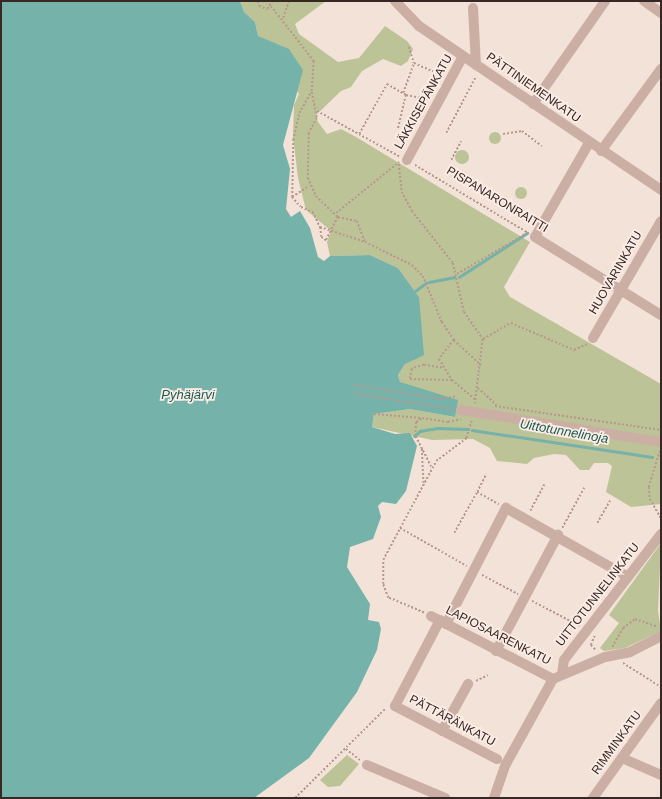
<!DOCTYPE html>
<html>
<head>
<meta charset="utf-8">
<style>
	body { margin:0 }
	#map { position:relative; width:662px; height:799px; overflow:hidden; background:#f3e2d8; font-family:Helvetica,sans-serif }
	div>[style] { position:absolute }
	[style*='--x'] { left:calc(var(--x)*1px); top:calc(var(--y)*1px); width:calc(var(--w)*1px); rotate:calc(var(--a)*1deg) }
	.green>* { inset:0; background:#bcc397 }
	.round { border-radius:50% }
	.water>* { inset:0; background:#75b2aa }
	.stream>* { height:2.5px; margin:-1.25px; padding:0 1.25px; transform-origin:1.25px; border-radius:1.25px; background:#75b2aa }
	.path>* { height:1.5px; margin-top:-0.75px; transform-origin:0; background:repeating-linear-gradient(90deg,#b8988e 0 2px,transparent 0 4px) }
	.minor>* { height:10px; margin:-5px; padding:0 5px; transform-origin:5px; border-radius:5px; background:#ccafa4 }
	span { translate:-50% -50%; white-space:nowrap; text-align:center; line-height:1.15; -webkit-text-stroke:3.5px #fbede5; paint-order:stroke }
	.street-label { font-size:12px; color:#372826 }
	.water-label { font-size:13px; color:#185b54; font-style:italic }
	.frame { position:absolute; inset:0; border:2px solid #372826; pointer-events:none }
</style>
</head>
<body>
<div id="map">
	<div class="green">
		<i style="clip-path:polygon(240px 1px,326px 1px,295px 24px,299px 34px,338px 62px,359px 58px,385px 26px,407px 41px,413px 49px,408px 61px,401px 66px,383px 59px,362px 71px,351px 87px,341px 91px,316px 115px,318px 122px,327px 134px,341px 129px,356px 137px,530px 242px,504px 287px,510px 297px,661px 384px,661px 504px,631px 507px,606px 492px,612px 466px,608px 463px,594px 463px,589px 470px,580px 470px,566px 455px,554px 454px,534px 458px,527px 464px,497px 461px,490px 448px,473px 439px,432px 440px,372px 427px,374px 414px,410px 409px,455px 417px,400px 382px,398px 375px,405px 364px,419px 297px,398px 268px,370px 255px,330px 256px,327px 242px,331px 231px,306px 210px,298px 178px,293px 136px,294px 105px,299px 94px,258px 36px,255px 22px,244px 12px)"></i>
		<i class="round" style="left:489px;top:132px;width:12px;height:12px"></i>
		<i class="round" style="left:455px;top:150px;width:14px;height:14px"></i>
		<i class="round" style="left:515px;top:187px;width:12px;height:12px"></i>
		<i style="clip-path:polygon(661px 543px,658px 611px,661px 631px,625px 648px,604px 651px,600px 648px,619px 623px,609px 615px)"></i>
		<i style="clip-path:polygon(347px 755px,359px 764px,340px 786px,328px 787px,320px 780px)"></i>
	</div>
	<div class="water">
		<i style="clip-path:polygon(1px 1px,240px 1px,244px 12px,255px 22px,258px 36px,289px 49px,303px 70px,283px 145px,290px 169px,286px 209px,291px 217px,300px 211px,310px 228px,318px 257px,324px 261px,330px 256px,370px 255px,398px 268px,419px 297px,424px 355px,405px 364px,398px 375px,400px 382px,458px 400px,455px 417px,410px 409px,374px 414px,372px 427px,395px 434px,410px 433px,417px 446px,406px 491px,396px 504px,382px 502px,378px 506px,381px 517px,373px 539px,350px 547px,347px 567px,370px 604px,368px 620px,379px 622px,381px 629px,377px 650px,357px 692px,309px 758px,254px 798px,1px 798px)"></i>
	</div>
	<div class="stream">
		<i style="--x:459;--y:277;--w:81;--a:-32.9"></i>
		<i style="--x:429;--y:282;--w:26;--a:-11"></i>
		<i style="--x:415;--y:291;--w:14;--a:-36"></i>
		<i style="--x:472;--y:430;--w:182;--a:8.5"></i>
		<i style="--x:414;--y:436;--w:8;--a:-40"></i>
		<i style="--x:420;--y:431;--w:17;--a:-10"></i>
		<i style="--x:437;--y:428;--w:31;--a:2"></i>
	</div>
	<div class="path">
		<i style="--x:258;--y:1;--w:5;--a:79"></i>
		<i style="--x:259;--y:6;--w:9;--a:21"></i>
		<i style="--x:267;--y:9;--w:9;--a:-58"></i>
		<i style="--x:271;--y:6;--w:70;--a:52"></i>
		<i style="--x:314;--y:61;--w:31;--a:94"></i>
		<i style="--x:312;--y:92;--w:26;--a:79"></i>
		<i style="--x:317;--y:118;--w:17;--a:118"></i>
		<i style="--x:309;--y:133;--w:45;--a:91.3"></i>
		<i style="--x:308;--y:178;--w:20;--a:66"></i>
		<i style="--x:316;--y:196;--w:30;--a:44"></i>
		<i style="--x:338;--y:217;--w:27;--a:117"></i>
		<i style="--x:326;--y:241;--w:6;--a:-141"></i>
		<i style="--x:321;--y:237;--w:10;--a:-96"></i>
		<i style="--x:283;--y:18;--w:18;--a:-71"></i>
		<i style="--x:409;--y:47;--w:17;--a:73"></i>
		<i style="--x:403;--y:93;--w:32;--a:-70"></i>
		<i style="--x:414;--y:63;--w:24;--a:24"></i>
		<i style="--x:406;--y:95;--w:15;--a:11"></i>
		<i style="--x:317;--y:111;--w:94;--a:28.8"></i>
		<i style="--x:446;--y:133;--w:64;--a:-62.2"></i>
		<i style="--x:359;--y:134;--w:57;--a:-60.8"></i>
		<i style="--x:387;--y:84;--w:22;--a:30"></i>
		<i style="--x:406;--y:95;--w:36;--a:103"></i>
		<i style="--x:503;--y:134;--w:19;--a:-9"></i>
		<i style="--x:522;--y:131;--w:25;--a:37"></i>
		<i style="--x:451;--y:160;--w:21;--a:-62"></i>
		<i style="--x:399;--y:164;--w:28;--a:84"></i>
		<i style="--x:402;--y:192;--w:21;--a:62"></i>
		<i style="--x:412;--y:211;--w:66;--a:51.7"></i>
		<i style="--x:453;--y:263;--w:50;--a:77.3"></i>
		<i style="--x:464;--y:312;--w:33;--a:55"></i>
		<i style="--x:483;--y:339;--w:65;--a:97"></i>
		<i style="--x:415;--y:165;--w:132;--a:31"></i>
		<i style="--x:292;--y:197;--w:13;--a:48"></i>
		<i style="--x:301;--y:207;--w:13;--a:23"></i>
		<i style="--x:313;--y:212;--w:17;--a:65"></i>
		<i style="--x:320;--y:227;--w:47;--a:18.4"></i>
		<i style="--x:365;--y:242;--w:52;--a:26.1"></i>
		<i style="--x:412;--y:265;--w:16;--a:45"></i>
		<i style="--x:423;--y:276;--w:50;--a:67.6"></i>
		<i style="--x:442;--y:322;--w:22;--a:56"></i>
		<i style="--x:454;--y:340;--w:37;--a:43"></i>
		<i style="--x:292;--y:197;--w:57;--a:-89"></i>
		<i style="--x:293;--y:140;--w:28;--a:-77"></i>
		<i style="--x:299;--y:113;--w:24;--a:-60"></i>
		<i style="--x:292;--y:197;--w:20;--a:-33"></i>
		<i style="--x:336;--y:213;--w:81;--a:-39"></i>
		<i style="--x:338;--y:217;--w:19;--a:12"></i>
		<i style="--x:357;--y:221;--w:22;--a:69"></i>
		<i style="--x:457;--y:274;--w:81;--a:-30.4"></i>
		<i style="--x:483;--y:339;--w:32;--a:-30"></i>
		<i style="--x:511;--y:323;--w:69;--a:23.2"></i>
		<i style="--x:574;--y:350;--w:14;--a:-25"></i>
		<i style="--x:454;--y:340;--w:24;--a:128"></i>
		<i style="--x:439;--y:359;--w:25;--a:58"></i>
		<i style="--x:452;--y:380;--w:31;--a:40"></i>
		<i style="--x:442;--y:368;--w:18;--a:-171"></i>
		<i style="--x:424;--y:365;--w:13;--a:162"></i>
		<i style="--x:412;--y:369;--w:10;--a:101"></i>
		<i style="--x:410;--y:379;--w:42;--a:1.4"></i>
		<i style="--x:353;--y:385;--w:89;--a:9"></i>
		<i style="--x:441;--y:399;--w:16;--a:-11"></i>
		<i style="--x:478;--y:388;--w:25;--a:42"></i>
		<i style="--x:355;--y:394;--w:99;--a:8.7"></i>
		<i style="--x:495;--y:406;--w:168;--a:8.2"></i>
		<i style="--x:374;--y:414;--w:48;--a:4.8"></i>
		<i style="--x:422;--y:449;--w:34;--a:87"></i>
		<i style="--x:660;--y:451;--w:38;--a:107"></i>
		<i style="--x:649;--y:487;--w:12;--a:85"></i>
		<i style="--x:650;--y:499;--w:22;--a:60"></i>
		<i style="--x:431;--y:467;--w:35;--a:-117"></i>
		<i style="--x:415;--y:436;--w:14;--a:-86"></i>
		<i style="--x:416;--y:422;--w:7;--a:-34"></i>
		<i style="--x:422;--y:418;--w:26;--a:9"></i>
		<i style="--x:448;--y:422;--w:13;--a:-13"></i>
		<i style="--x:477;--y:492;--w:20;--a:-63"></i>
		<i style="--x:530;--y:511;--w:30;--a:-62"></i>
		<i style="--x:597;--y:523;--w:28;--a:-60"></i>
		<i style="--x:400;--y:528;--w:77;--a:29.6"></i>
		<i style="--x:562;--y:528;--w:46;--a:-61.2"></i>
		<i style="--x:454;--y:533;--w:47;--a:-60.7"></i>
		<i style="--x:477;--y:492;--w:25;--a:29"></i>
		<i style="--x:482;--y:575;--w:41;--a:27.8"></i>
		<i style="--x:532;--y:601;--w:54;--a:27.5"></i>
		<i style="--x:424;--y:613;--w:39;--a:-157"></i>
		<i style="--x:388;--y:598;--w:15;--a:-110"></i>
		<i style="--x:383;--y:584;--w:24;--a:-90"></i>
		<i style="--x:383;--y:560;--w:112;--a:-61.8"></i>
		<i style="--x:436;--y:461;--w:38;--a:-37"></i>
		<i style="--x:466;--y:438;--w:19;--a:-72"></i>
		<i style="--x:595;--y:636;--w:10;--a:114"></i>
		<i style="--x:591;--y:645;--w:8;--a:45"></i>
		<i style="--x:612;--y:647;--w:22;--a:-60"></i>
		<i style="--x:623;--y:628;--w:15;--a:-37"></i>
		<i style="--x:635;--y:619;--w:24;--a:19"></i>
		<i style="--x:623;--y:663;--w:45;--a:32.3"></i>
		<i style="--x:476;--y:681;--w:13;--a:-27"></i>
		<i style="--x:346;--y:749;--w:18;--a:38"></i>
		<i style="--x:295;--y:798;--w:128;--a:-44.7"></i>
	</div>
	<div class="minor">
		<i style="--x:395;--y:1;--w:35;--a:46"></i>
		<i style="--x:419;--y:26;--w:292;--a:34.1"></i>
		<i style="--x:644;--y:1;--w:21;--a:35"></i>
		<i style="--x:473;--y:8;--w:57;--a:87"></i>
		<i style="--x:533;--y:104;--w:126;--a:-55"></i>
		<i style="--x:589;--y:143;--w:108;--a:119.9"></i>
		<i style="--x:535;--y:237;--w:148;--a:31.8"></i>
		<i style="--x:601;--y:151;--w:102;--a:-53.8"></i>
		<i style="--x:407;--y:160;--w:118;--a:-61.7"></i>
		<i style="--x:593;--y:338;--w:135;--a:-59.8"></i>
		<i style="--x:461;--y:410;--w:203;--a:9.1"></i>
		<i style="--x:431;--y:616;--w:137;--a:27.3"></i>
		<i style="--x:440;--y:620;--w:97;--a:117.6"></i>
		<i style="--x:395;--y:706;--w:115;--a:27.5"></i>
		<i style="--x:446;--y:624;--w:131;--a:-62.7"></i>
		<i style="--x:506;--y:508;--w:140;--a:29.5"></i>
		<i style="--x:496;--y:651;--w:132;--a:-61.9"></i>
		<i style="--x:562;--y:674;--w:14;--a:-82"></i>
		<i style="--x:564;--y:660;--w:159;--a:-52.4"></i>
		<i style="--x:442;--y:731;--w:54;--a:-61"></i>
		<i style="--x:622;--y:758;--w:43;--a:23.6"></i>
		<i style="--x:367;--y:765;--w:85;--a:22.9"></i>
		<i style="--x:494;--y:798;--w:36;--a:-71"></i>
		<i style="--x:506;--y:764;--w:97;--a:-61.1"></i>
		<i style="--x:553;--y:679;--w:56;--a:-22.9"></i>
		<i style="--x:605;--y:657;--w:25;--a:-11"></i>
		<i style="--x:630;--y:652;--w:35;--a:-27"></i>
		<i style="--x:593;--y:798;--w:117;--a:-54.4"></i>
	</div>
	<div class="street-label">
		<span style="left:533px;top:88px;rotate:35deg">PÄTTINIEMENKATU</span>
		<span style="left:424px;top:102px;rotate:-61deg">LÄKKISEPÄNKATU</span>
		<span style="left:497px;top:200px;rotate:31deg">PISPANARONRAITTI</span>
		<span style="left:616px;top:273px;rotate:-60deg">HUOVARINKATU</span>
		<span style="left:598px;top:595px;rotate:-52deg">UITTOTUNNELINKATU</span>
		<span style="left:498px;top:636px;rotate:27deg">LAPIOSAARENKATU</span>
		<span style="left:452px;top:721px;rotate:28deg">PÄTTÄRÄNKATU</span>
		<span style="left:617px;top:743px;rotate:-54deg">RIMMINKATU</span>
	</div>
	<div class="water-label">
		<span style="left:188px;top:395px">Pyhäjärvi</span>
		<span style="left:564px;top:432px;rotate:10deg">Uittotunnelinoja</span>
	</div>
	<div class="frame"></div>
</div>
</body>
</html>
